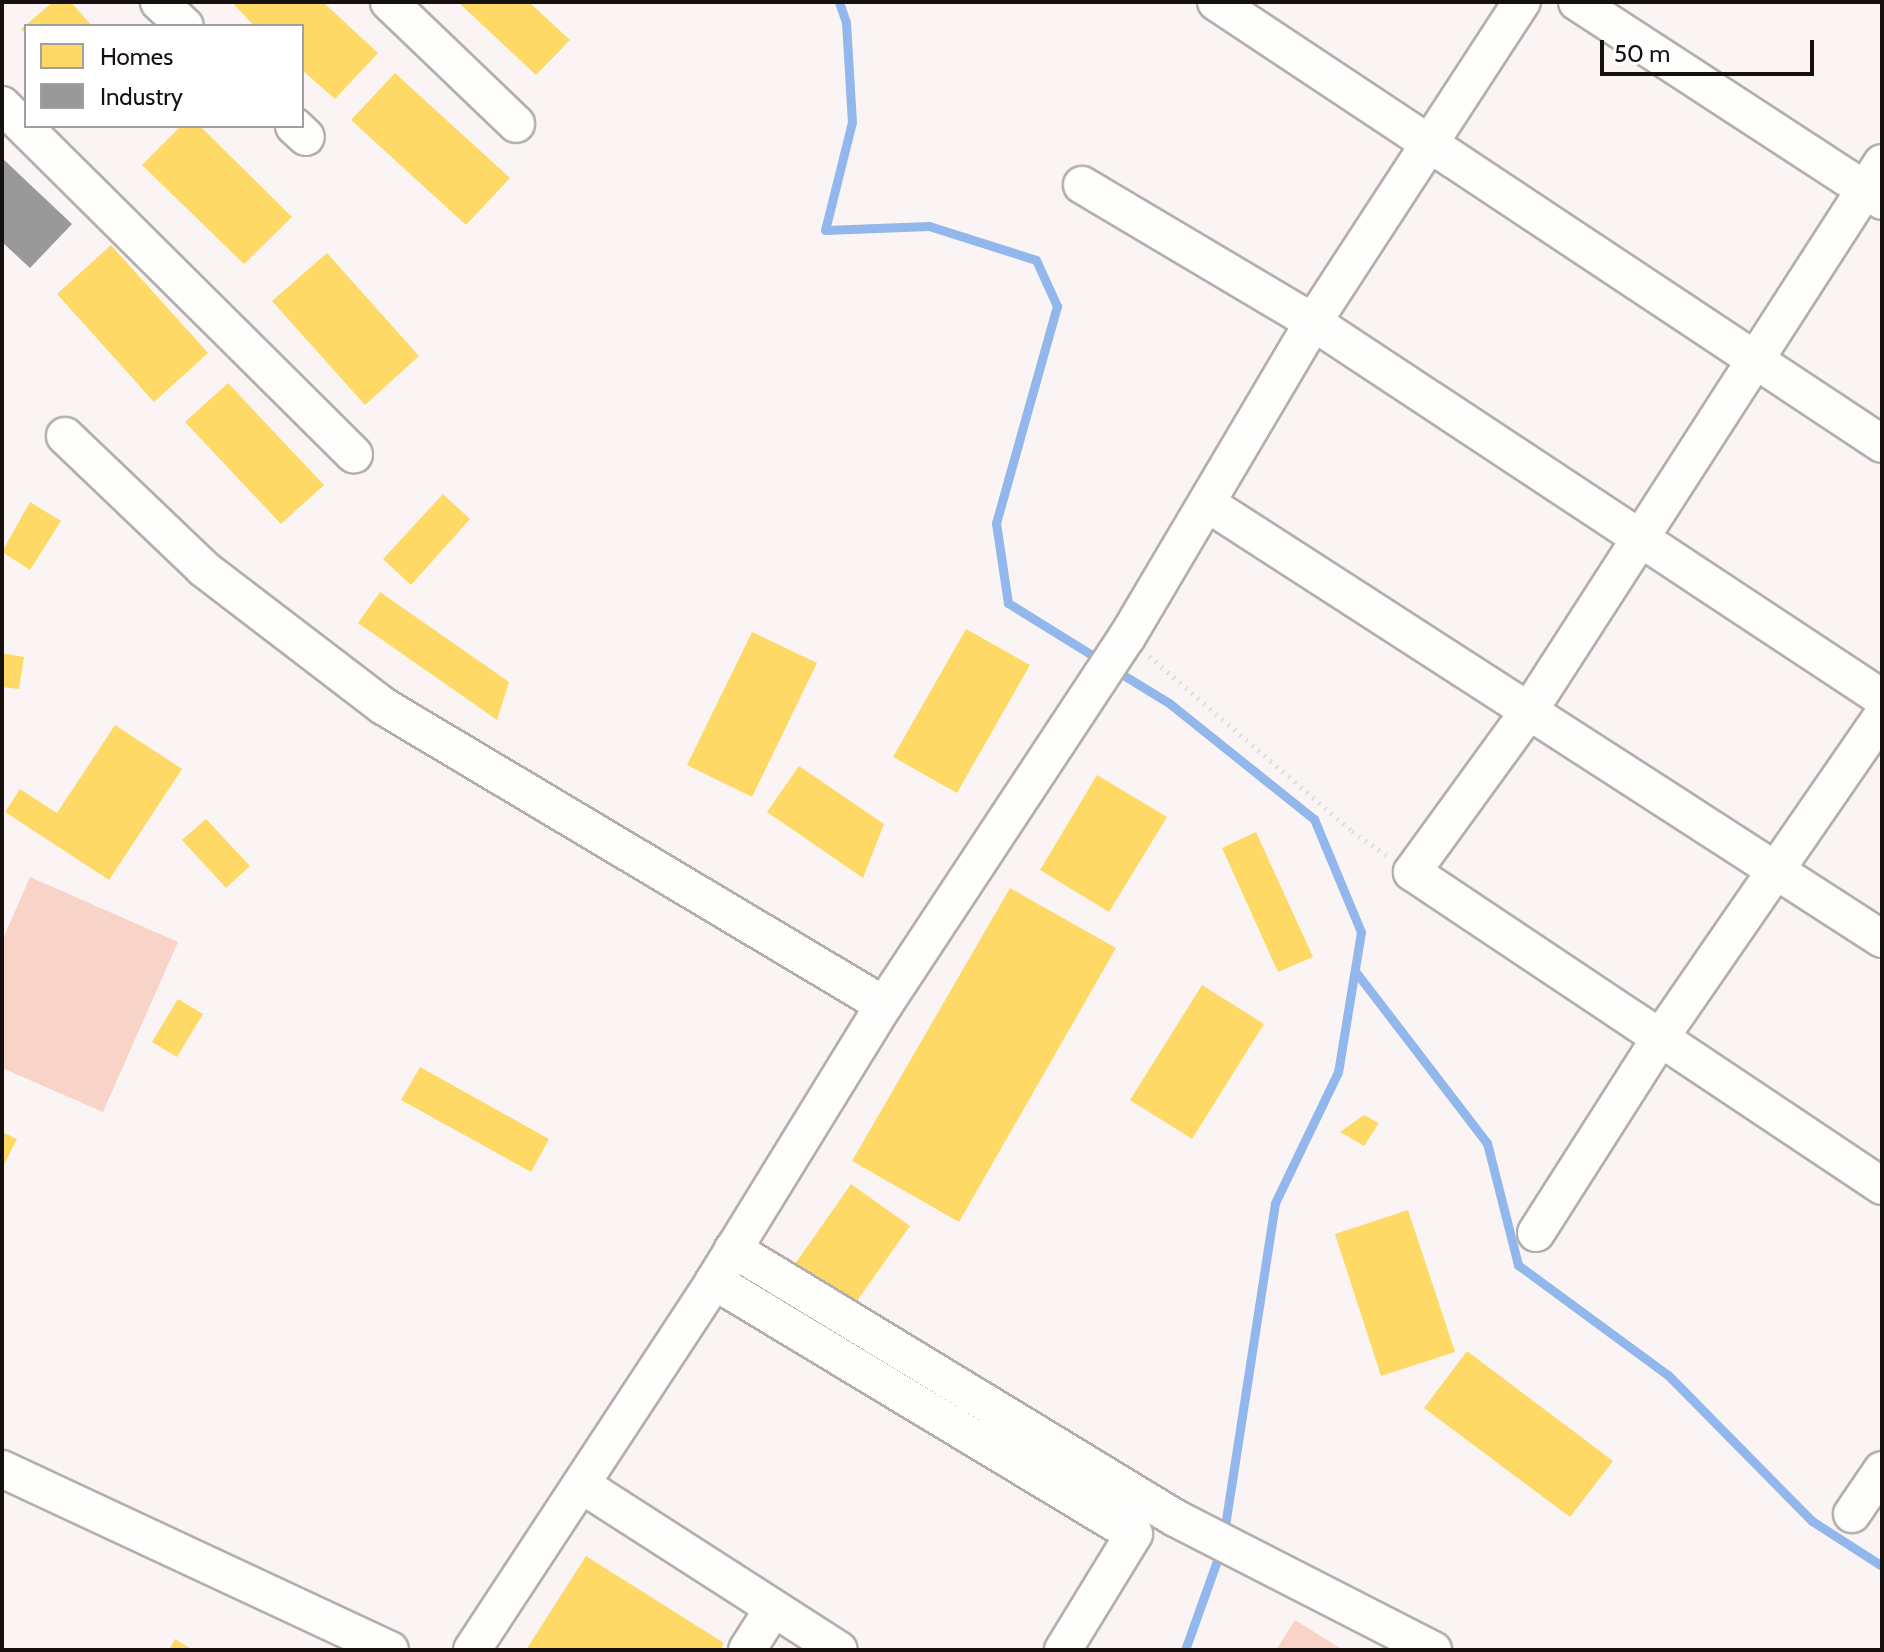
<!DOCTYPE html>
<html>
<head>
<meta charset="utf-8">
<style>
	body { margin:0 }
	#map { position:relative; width:1884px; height:1652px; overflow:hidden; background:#faf5f4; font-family:Cabin,sans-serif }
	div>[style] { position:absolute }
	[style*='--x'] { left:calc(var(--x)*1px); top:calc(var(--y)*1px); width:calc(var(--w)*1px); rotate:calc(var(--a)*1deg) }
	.green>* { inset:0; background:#f8d4c8 }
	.homes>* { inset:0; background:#ffd966 }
	.industry>* { inset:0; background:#999 }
	.stream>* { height:9px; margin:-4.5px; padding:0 4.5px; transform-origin:4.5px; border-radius:4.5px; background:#92b7ec }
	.path>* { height:5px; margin-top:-2.5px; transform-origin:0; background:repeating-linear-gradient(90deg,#e0dfde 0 2px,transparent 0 8px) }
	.roads { filter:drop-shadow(2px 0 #b4afae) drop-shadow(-2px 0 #b4afae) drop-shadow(0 2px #b4afae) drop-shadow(0 -2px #b4afae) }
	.minor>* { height:36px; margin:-18px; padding:0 18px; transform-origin:18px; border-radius:18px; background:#fefefd }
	span { translate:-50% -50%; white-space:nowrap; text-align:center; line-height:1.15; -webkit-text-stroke:8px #fff; paint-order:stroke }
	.frame { position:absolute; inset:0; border:4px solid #16110f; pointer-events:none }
	.legend { position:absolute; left:24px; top:24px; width:280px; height:104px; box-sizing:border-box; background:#fff; border:2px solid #a2a09f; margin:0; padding:10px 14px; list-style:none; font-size:24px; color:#16110f }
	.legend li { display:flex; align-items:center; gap:16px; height:40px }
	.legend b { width:40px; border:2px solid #a2a09f }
	.scale { position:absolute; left:1600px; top:40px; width:214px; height:36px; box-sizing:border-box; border:4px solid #16110f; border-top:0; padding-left:10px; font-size:24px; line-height:28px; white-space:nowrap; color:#16110f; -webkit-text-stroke:6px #fff; paint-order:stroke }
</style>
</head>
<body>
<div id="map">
	<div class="green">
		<i style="clip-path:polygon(30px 877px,178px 942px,103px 1112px,2px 1068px,2px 941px)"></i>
		<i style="clip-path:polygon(1295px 1620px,1343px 1650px,1276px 1650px)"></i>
	</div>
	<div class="homes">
		<i style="clip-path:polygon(53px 2px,71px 2px,92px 26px,26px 26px,26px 34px,21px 29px)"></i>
		<i style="clip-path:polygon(232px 2px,323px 2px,378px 53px,335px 99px,302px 70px,302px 26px,254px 26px)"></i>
		<i style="clip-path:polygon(458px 2px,529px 2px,570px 40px,536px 75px)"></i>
		<i style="clip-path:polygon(395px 73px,510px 178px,466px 225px,351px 120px)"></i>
		<i style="clip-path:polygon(181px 126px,200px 126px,292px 217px,244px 264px,142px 165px)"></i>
		<i style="clip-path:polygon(111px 245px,208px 353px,154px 402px,57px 294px)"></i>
		<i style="clip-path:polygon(327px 253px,419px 356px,365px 405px,272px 301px)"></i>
		<i style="clip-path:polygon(228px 383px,324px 485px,281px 524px,185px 422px)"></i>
		<i style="clip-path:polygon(443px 494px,470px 519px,411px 585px,383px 559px)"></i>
		<i style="clip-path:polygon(30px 502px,61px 521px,30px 570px,2px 552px)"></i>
		<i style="clip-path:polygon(380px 592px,509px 682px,497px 720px,358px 623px)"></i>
		<i style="clip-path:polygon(966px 629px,1030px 665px,957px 793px,893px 757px)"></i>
		<i style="clip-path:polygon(752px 632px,817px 663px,752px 797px,687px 765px)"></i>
		<i style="clip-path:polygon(2px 653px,24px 657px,19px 689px,2px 687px)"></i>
		<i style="clip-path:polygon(115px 725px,182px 769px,109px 880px,5px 812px,20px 789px,57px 813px)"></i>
		<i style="clip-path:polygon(799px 766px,884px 824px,863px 878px,767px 812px)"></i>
		<i style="clip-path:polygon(1097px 775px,1167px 817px,1109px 912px,1040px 870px)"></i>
		<i style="clip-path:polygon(206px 819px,250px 866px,226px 888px,182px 840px)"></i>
		<i style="clip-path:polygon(1256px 832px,1313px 957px,1278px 972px,1222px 848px)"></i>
		<i style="clip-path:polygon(1010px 888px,1116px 948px,959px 1222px,852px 1161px)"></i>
		<i style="clip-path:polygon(1202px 985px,1264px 1024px,1192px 1139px,1130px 1100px)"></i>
		<i style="clip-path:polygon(178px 999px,203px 1014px,177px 1057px,152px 1042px)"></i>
		<i style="clip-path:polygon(420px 1067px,549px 1139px,531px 1172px,401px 1100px)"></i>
		<i style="clip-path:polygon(1364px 1115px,1379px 1123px,1364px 1146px,1340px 1132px)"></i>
		<i style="clip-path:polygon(2px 1132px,17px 1139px,2px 1169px)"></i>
		<i style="clip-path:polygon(851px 1184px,910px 1226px,854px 1305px,795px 1264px)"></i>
		<i style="clip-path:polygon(1408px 1210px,1455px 1352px,1381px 1376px,1335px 1234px)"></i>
		<i style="clip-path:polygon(1467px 1351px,1613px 1461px,1570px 1517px,1424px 1408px)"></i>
		<i style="clip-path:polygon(586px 1556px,724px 1643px,720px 1650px,526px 1650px)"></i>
		<i style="clip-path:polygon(175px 1639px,193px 1650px,169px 1650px)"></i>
	</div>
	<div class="industry">
		<i style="clip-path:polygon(2px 158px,72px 224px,30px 268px,2px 242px)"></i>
	</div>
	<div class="stream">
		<i style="--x:839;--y:2;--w:21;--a:71"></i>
		<i style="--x:846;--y:22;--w:100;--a:86.6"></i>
		<i style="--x:852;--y:122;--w:111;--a:104"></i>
		<i style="--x:825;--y:230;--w:104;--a:-2.2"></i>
		<i style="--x:929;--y:226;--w:112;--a:17.6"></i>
		<i style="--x:1036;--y:260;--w:51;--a:65.5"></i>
		<i style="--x:1057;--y:306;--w:225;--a:105.7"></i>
		<i style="--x:996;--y:523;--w:81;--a:81.5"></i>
		<i style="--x:1008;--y:603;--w:112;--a:31.8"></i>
		<i style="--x:1115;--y:670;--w:63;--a:31.4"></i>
		<i style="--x:1169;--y:703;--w:186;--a:38.7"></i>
		<i style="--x:1314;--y:819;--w:122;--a:67.4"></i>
		<i style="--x:1361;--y:932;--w:142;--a:99.3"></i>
		<i style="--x:1338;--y:1072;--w:145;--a:115.7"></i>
		<i style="--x:1275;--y:1203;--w:334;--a:98.8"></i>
		<i style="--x:1355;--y:971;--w:217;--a:52.5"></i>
		<i style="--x:1487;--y:1143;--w:126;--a:75.7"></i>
		<i style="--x:1518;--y:1265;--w:186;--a:36.3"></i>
		<i style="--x:1668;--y:1375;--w:205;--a:45.4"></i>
		<i style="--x:1812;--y:1521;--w:83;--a:32.7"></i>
		<i style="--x:1185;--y:1650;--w:104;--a:-70.3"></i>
	</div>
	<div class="path">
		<i style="--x:1149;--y:656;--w:268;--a:40.8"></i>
		<i style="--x:1352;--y:831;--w:42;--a:35.2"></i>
	</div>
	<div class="roads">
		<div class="minor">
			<i style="--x:159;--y:2;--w:35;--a:43"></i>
			<i style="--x:389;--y:2;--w:176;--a:43.8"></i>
			<i style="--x:1216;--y:2;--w:799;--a:33.57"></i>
			<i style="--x:1577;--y:2;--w:364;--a:33.1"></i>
			<i style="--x:2;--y:105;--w:496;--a:44.8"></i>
			<i style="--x:294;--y:126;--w:16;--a:43"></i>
			<i style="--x:1882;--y:163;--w:652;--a:122.79"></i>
			<i style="--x:1529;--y:711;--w:199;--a:126"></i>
			<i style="--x:1412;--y:872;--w:565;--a:33.75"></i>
			<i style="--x:1082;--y:185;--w:269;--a:30.7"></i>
			<i style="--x:1313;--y:322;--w:682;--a:33.46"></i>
			<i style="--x:65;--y:436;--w:192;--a:43.7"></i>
			<i style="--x:204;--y:569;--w:225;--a:37.4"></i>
			<i style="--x:383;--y:706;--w:583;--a:30.83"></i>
			<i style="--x:1208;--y:504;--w:802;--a:32.84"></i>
			<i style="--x:1536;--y:1233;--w:231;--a:-57.5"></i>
			<i style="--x:1660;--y:1038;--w:391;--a:-55.4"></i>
			<i style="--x:733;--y:1249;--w:517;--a:31.32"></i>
			<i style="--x:1175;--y:1518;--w:290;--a:27.1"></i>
			<i style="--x:714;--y:1281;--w:490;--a:31.1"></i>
			<i style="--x:1134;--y:1534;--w:136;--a:121.5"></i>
			<i style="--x:2;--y:1469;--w:428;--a:25"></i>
			<i style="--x:582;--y:1485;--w:305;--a:32.7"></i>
			<i style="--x:1852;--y:1514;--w:53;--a:-55.7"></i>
			<i style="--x:472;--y:1650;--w:441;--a:-56.7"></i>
			<i style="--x:714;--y:1281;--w:324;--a:-58.4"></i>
			<i style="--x:884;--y:1005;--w:441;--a:-56.6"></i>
			<i style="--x:1127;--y:637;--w:366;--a:-59.4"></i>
			<i style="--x:1313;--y:322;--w:382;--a:-56.9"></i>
			<i style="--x:747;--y:1650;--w:49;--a:-57.6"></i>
		</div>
	</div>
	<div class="frame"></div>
	<ul class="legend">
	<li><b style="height:22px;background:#ffd966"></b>Homes</li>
	<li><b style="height:22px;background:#999"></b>Industry</li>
	</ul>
	<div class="scale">50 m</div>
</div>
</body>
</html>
